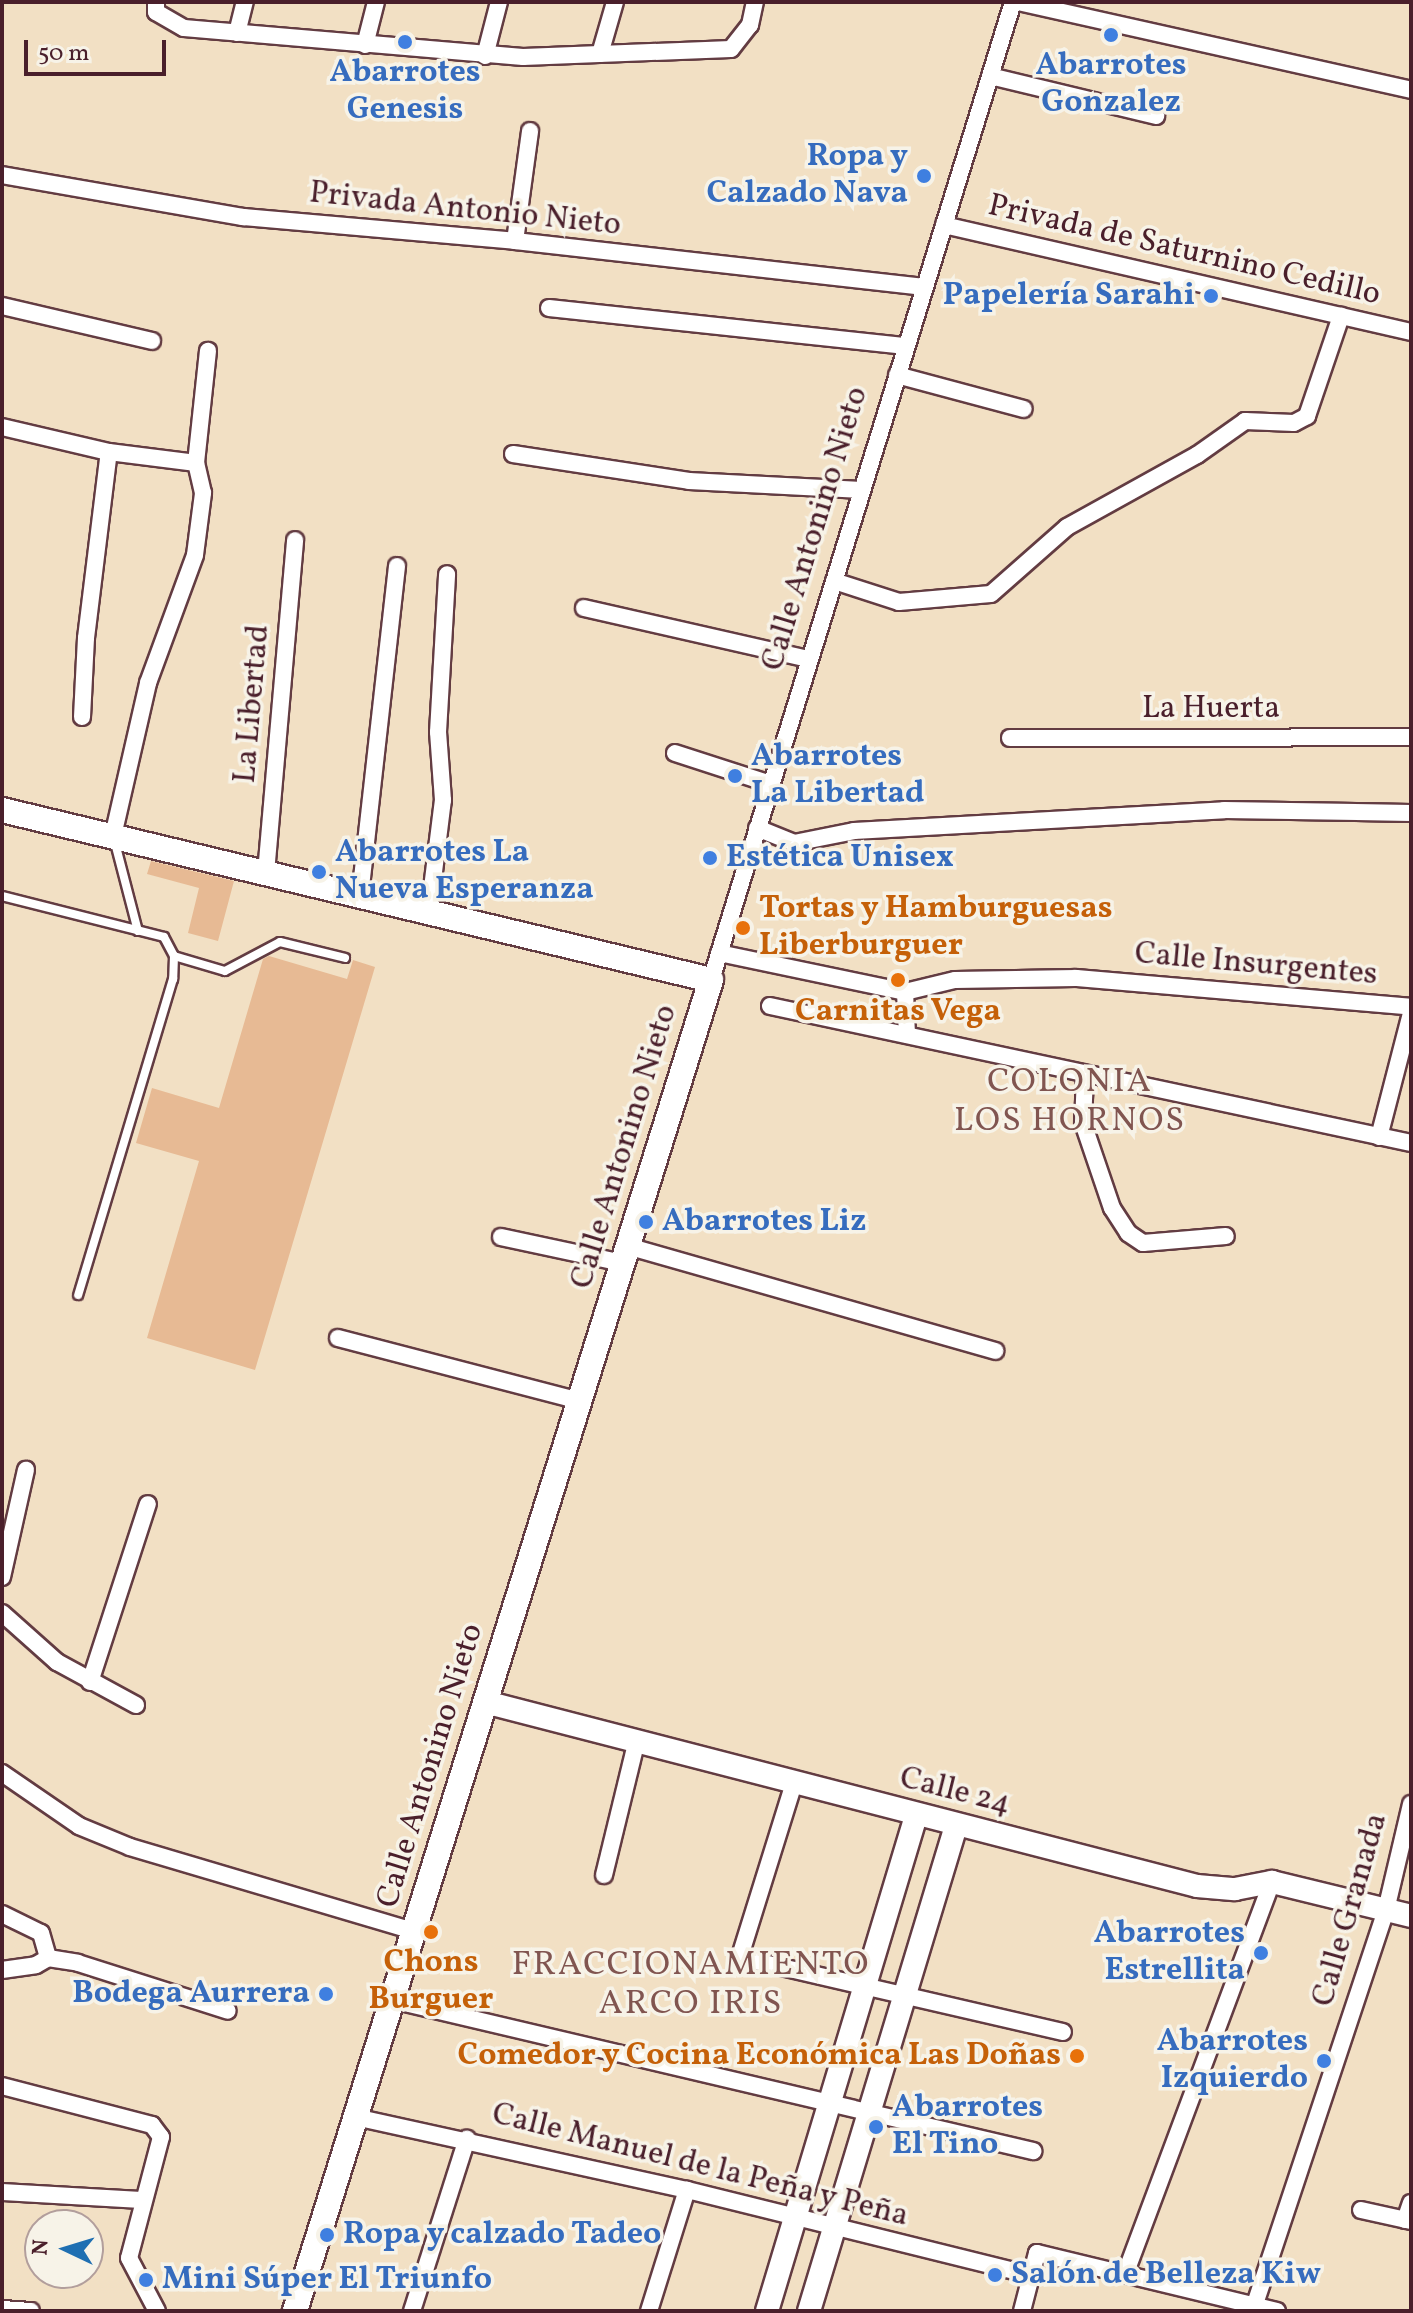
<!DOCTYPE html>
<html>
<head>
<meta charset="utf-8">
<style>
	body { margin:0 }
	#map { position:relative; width:1413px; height:2313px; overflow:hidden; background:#f2e0c4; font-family:Vollkorn,serif }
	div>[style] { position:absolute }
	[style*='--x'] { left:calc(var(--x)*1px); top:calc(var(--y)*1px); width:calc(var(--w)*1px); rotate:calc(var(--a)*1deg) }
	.building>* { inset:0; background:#e7ba94 }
	.roads { filter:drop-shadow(2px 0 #633c42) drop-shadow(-2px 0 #633c42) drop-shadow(0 2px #633c42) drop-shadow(0 -2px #633c42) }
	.service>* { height:8px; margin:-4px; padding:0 4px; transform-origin:4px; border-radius:4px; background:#fff }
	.minor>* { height:16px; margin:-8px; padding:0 8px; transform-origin:8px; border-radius:8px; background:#fff }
	.tertiary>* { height:22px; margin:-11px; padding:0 11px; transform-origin:11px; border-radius:11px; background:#fff }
	.secondary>* { height:24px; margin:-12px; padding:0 12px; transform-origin:12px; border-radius:12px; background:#fff }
	.dots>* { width:22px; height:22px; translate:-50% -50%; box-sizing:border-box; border:4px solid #f7f3e8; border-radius:50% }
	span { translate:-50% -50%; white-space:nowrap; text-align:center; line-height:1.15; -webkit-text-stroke:7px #f7f3e8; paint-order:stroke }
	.shop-label { font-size:32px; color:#366cbe; font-weight:700 }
	.right { translate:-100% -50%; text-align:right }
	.left { translate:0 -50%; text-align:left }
	.street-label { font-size:32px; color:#4a1f2b }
	.food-label { font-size:32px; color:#c56008; font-weight:700 }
	.neighbourhood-label { font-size:34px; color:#815550; letter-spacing:2px }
	.frame { position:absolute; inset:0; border:4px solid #4a1f2b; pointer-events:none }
	.north { position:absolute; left:24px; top:2209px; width:80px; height:80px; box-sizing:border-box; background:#f7f3e8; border:2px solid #b29e9c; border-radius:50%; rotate:274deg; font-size:22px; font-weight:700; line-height:32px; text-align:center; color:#4a1f2b }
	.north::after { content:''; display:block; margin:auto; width:28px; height:36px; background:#1f6fb2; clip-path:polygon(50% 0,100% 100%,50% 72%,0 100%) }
	.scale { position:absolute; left:24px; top:40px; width:142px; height:36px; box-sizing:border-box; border:4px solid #4a1f2b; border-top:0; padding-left:10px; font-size:24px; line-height:28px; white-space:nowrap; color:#4a1f2b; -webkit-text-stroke:6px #f7f3e8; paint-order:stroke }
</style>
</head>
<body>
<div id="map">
	<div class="building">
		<i style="clip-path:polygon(151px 861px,234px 881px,218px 941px,188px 933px,199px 888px,147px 874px)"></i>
		<i style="clip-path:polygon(269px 956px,347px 979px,353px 960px,375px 967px,255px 1370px,147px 1338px,199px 1161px,136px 1143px,152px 1088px,219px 1108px,263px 959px)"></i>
	</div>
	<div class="roads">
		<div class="service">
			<i style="--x:114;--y:839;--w:95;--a:75.4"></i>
			<i style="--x:2;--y:896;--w:167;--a:14.2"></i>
			<i style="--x:164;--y:937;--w:21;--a:62"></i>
			<i style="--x:174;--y:956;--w:23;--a:92"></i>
			<i style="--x:173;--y:979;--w:330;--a:106.7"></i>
			<i style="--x:174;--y:956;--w:53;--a:16.4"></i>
			<i style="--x:225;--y:971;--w:62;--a:-27.8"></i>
			<i style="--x:280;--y:942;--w:67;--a:13.8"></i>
		</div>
		<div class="minor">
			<i style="--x:156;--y:2;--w:10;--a:90"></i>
			<i style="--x:156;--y:12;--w:32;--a:30"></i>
			<i style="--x:184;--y:28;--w:340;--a:4.9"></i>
			<i style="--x:523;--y:57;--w:208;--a:-2.2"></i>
			<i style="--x:731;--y:49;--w:31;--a:-52"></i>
			<i style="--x:750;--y:25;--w:24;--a:-78"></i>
			<i style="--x:1018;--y:2;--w:403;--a:12.6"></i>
			<i style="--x:237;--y:33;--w:32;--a:-76"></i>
			<i style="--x:365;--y:45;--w:44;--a:-75.7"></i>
			<i style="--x:600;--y:54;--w:54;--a:-73.9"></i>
			<i style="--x:485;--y:56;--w:56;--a:-75.5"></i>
			<i style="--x:990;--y:76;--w:171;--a:13.5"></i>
			<i style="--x:2;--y:175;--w:245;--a:9.9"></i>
			<i style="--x:243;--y:217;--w:273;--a:5"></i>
			<i style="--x:515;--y:241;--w:412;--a:6.4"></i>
			<i style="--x:944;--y:225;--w:479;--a:12.9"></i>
			<i style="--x:515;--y:241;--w:111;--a:-82.2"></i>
			<i style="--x:2;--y:306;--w:154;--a:13.1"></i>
			<i style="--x:549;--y:308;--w:359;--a:6.1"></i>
			<i style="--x:897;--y:375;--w:131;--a:15"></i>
			<i style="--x:2;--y:427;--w:110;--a:13.2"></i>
			<i style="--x:109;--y:452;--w:88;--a:7.2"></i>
			<i style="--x:513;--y:454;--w:178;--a:8.7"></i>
			<i style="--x:689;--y:481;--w:173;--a:3"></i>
			<i style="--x:834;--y:581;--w:68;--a:17.9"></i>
			<i style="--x:899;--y:602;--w:92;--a:-5"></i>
			<i style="--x:991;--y:594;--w:101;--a:-41.4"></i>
			<i style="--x:1067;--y:527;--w:149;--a:-29"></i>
			<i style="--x:1197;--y:455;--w:59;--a:-35.3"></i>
			<i style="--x:1245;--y:421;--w:49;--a:2.3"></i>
			<i style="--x:1294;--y:423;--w:15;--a:-28"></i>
			<i style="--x:1307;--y:416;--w:106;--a:-71.2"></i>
			<i style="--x:584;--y:608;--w:231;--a:12.8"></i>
			<i style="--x:82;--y:717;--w:79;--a:-87.1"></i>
			<i style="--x:86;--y:638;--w:187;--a:-83"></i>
			<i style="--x:1010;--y:738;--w:401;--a:-0.1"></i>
			<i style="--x:675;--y:753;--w:101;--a:17.9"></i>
			<i style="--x:757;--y:828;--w:40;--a:22"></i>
			<i style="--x:794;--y:843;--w:61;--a:-11.3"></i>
			<i style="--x:854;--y:831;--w:371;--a:-3.2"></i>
			<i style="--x:1224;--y:810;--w:187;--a:0.9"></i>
			<i style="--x:113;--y:836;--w:157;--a:-77.1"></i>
			<i style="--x:148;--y:683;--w:136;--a:-69.8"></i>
			<i style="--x:195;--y:555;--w:63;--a:-82.6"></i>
			<i style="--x:203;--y:493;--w:31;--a:-103"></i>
			<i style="--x:196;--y:463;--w:113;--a:-83.9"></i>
			<i style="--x:266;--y:873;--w:334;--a:-85"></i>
			<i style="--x:360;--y:896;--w:332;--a:-83.6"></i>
			<i style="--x:429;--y:912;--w:113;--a:-82.9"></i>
			<i style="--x:443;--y:800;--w:68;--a:-94.2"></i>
			<i style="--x:438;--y:732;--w:158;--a:-86.7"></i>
			<i style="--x:719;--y:953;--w:190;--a:11.8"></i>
			<i style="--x:905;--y:992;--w:51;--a:-13.5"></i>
			<i style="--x:955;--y:980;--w:121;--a:-0.9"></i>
			<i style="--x:1076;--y:978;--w:336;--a:4.9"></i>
			<i style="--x:711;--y:980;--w:1024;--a:-72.84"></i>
			<i style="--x:905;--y:992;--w:43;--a:87.3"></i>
			<i style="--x:770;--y:1006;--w:655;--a:12.06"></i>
			<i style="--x:1085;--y:1076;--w:47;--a:92.4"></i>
			<i style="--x:1083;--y:1123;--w:90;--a:71.2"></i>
			<i style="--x:1112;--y:1208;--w:30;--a:57"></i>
			<i style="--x:1128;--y:1233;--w:18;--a:34"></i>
			<i style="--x:1143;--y:1243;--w:83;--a:-4.8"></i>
			<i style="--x:1379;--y:1137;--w:128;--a:-75.5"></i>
			<i style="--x:501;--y:1237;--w:124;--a:12.1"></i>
			<i style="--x:627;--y:1246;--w:383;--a:15.9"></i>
			<i style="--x:338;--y:1338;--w:249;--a:14.6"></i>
			<i style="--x:2;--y:1577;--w:110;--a:-77.4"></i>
			<i style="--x:2;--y:1613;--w:74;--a:41.7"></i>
			<i style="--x:57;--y:1662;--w:90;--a:28.6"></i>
			<i style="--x:90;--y:1682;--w:187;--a:-72"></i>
			<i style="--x:2;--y:1773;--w:93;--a:34.5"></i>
			<i style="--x:79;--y:1826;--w:55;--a:22.4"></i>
			<i style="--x:130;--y:1847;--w:295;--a:16.5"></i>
			<i style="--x:794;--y:1783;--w:178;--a:107.3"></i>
			<i style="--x:741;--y:1953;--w:12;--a:35"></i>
			<i style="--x:751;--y:1960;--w:320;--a:13"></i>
			<i style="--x:604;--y:1875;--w:135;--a:-76.3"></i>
			<i style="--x:2;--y:1914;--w:43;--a:26"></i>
			<i style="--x:41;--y:1933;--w:26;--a:74"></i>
			<i style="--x:48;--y:1958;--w:30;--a:9"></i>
			<i style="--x:78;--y:1963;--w:157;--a:17.7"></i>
			<i style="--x:2;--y:1970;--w:34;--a:-8"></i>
			<i style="--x:36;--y:1965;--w:14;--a:-30"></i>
			<i style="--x:392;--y:2000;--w:659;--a:13.26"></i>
			<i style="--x:2;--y:2086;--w:155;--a:14.6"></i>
			<i style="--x:152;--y:2125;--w:15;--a:53"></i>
			<i style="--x:161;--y:2137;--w:125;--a:104.8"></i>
			<i style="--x:129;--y:2258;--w:60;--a:62.2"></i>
			<i style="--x:355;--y:2117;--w:340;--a:12.4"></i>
			<i style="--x:687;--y:2190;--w:353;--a:13.9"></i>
			<i style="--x:2;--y:2192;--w:140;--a:3.3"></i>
			<i style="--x:1361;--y:2210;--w:51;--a:12.4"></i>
			<i style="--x:1405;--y:2220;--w:18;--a:-71"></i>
			<i style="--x:1126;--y:2272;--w:416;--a:-69.5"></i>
			<i style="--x:1255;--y:2304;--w:415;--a:-71.6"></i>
			<i style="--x:1386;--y:1910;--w:109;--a:-76.7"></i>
			<i style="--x:2;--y:2309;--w:29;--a:4"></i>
			<i style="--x:412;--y:2311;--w:181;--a:-72.3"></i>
			<i style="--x:649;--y:2311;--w:127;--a:-72.6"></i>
			<i style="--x:1022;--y:2311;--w:60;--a:-75.5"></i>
			<i style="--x:1037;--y:2253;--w:247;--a:13.6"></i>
		</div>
		<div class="tertiary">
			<i style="--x:485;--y:1702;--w:735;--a:14.49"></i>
			<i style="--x:1197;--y:1886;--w:38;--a:5"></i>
			<i style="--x:1235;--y:1889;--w:38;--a:-11"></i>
			<i style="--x:1272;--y:1882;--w:143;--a:13.7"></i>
			<i style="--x:767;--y:2311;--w:517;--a:-73.25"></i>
			<i style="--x:809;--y:2311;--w:507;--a:-73.14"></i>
		</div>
		<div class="secondary">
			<i style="--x:2;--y:810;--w:729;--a:13.48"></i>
			<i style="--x:711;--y:980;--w:1394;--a:107.36"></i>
		</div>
	</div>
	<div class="dots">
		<i style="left:1111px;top:35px;background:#3f7fe0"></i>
		<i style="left:405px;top:42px;background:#3f7fe0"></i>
		<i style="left:924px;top:176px;background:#3f7fe0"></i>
		<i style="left:1211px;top:296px;background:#3f7fe0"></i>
		<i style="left:735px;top:776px;background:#3f7fe0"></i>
		<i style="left:710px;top:858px;background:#3f7fe0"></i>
		<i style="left:319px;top:872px;background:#3f7fe0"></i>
		<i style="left:743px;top:928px;background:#e8710a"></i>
		<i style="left:898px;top:980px;background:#e8710a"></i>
		<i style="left:646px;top:1222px;background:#3f7fe0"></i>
		<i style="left:431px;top:1932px;background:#e8710a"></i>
		<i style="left:1261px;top:1953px;background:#3f7fe0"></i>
		<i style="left:326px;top:1994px;background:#3f7fe0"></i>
		<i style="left:1077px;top:2056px;background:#e8710a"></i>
		<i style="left:1324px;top:2061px;background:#3f7fe0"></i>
		<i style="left:876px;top:2127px;background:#3f7fe0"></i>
		<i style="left:327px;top:2235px;background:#3f7fe0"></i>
		<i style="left:995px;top:2275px;background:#3f7fe0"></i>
		<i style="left:146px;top:2280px;background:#3f7fe0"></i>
	</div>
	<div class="shop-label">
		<span style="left:1111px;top:85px">Abarrotes<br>Gonzalez</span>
		<span style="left:405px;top:92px">Abarrotes<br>Genesis</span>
		<span class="right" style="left:908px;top:176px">Ropa y<br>Calzado Nava</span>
		<span class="right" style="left:1195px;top:296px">Papelería Sarahi</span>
		<span class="left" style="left:751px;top:776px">Abarrotes<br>La Libertad</span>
		<span class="left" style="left:335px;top:872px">Abarrotes La<br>Nueva Esperanza</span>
		<span class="left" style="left:726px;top:858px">Estética Unisex</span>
		<span class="left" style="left:662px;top:1222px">Abarrotes Liz</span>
		<span class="right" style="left:1245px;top:1953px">Abarrotes<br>Estrellita</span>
		<span class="right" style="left:310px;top:1994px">Bodega Aurrera</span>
		<span class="right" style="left:1308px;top:2061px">Abarrotes<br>Izquierdo</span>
		<span class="left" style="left:892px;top:2127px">Abarrotes<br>El Tino</span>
		<span class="left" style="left:343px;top:2235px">Ropa y calzado Tadeo</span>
		<span class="left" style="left:1011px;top:2275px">Salón de Belleza Kiw</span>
		<span class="left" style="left:162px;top:2280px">Mini Súper El Triunfo</span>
	</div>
	<div class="street-label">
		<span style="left:465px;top:210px;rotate:6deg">Privada Antonio Nieto</span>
		<span style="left:1184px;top:251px;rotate:13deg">Privada de Saturnino Cedillo</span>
		<span style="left:816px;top:529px;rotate:-73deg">Calle Antonino Nieto</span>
		<span style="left:253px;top:704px;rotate:-85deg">La Libertad</span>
		<span style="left:1211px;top:709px">La Huerta</span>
		<span style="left:1256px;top:965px;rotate:5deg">Calle Insurgentes</span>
		<span style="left:625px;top:1147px;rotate:-73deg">Calle Antonino Nieto</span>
		<span style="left:431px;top:1766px;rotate:-73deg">Calle Antonino Nieto</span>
		<span style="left:955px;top:1792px;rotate:14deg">Calle 24</span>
		<span style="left:1351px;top:1910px;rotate:-74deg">Calle Granada</span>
		<span style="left:700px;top:2166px;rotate:14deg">Calle Manuel de la Peña y Peña</span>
	</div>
	<div class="food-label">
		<span class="left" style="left:759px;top:928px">Tortas y Hamburguesas<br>Liberburguer</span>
		<span style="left:898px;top:1012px">Carnitas Vega</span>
		<span style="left:431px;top:1982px">Chons<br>Burguer</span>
		<span class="right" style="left:1061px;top:2056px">Comedor y Cocina Económica Las Doñas</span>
	</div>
	<div class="neighbourhood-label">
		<span style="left:1070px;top:1102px">COLONIA<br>LOS HORNOS</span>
		<span style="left:691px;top:1985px">FRACCIONAMIENTO<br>ARCO IRIS</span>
	</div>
	<div class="frame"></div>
	<div class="north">N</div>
	<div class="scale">50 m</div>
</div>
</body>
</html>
